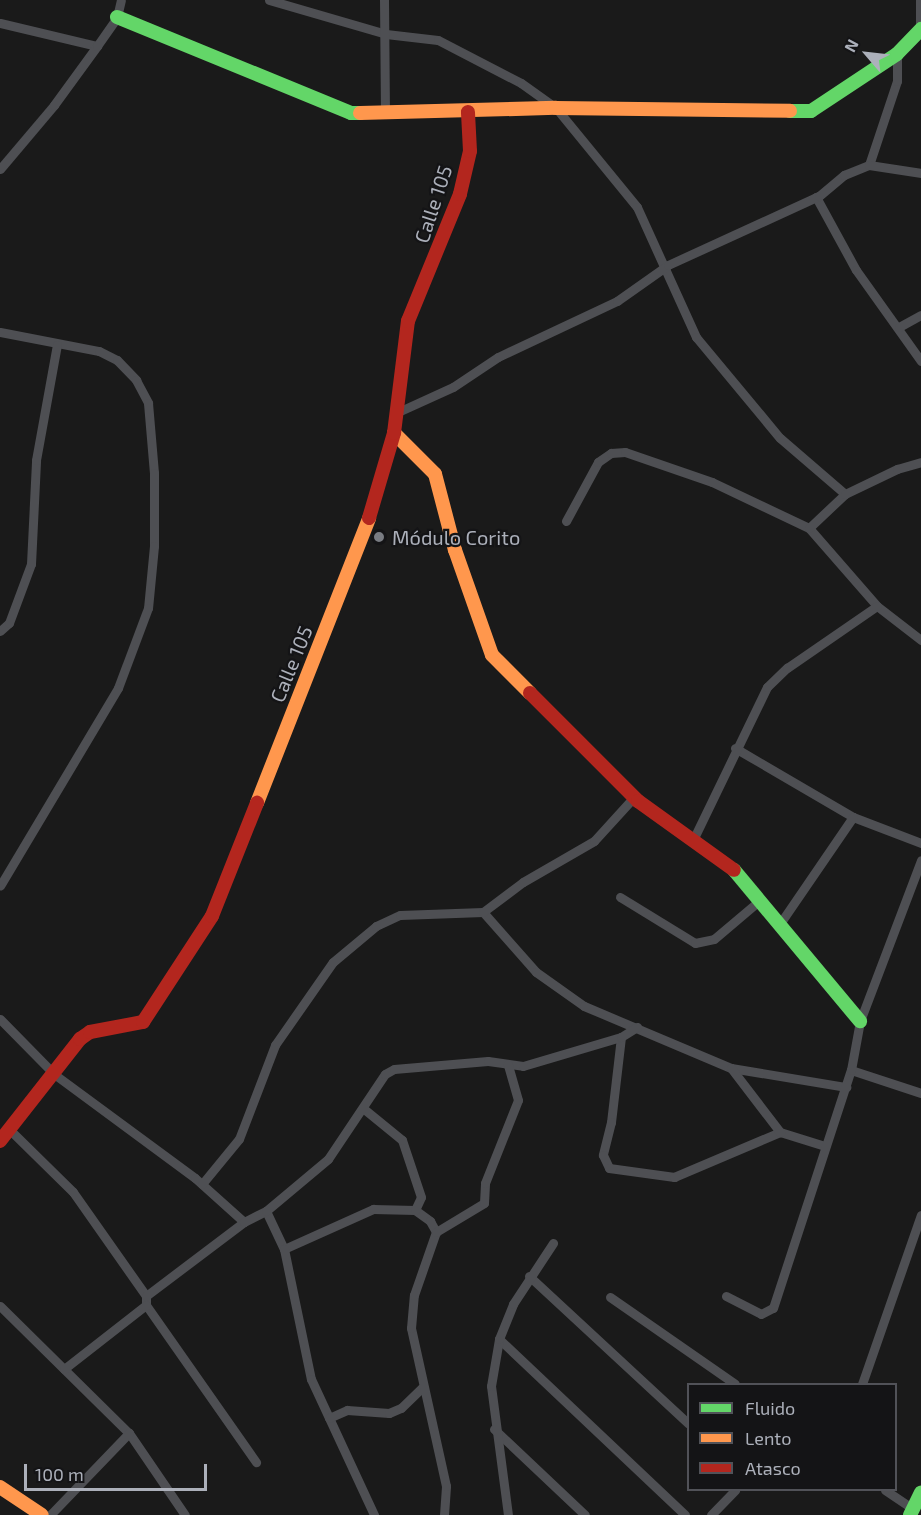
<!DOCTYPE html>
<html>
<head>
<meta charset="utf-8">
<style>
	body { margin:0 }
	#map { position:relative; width:921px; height:1515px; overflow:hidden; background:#1a1a1a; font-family:"Exo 2",sans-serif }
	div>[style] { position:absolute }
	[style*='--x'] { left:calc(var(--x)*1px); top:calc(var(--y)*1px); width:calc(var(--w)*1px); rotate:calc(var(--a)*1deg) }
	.street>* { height:9px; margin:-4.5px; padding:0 4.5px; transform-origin:4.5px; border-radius:4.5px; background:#4e4f53 }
	.fast>* { height:14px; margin:-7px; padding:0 7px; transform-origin:7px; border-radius:7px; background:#63d668 }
	.slow>* { height:14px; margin:-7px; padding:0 7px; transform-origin:7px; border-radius:7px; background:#ff974d }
	.jam>* { height:14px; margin:-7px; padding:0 7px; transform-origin:7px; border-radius:7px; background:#b3261e }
	.dots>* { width:16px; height:16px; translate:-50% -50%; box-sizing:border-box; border:3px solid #141416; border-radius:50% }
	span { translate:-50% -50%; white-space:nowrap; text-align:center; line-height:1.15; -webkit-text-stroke:4.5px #141416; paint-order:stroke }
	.street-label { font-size:20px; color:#acb0ba }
	.poi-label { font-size:20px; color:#acb0ba }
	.left { translate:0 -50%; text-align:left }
	.legend { position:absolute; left:687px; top:1383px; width:210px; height:108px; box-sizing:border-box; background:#141416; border:2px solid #515258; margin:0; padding:8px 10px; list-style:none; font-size:18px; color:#acb0ba }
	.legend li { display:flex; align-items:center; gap:12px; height:30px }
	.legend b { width:30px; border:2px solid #515258 }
	.north { position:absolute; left:837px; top:24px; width:60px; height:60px; -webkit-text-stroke:4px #141416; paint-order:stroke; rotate:298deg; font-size:16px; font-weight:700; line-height:24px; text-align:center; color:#acb0ba }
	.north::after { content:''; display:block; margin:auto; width:21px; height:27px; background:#acb0ba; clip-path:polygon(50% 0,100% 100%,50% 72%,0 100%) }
	.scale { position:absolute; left:24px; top:1464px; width:183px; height:27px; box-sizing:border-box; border:3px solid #acb0ba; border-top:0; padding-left:8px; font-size:18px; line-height:21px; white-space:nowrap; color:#acb0ba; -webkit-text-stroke:4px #141416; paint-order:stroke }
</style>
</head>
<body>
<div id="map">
	<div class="street">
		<i style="--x:269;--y:0;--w:122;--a:16.2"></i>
		<i style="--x:386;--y:34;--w:52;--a:6.6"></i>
		<i style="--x:438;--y:40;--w:93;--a:27.4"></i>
		<i style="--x:521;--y:83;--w:43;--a:35.5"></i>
		<i style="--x:556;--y:108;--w:128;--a:50.7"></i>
		<i style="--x:637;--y:207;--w:143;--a:65.6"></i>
		<i style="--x:696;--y:337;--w:131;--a:50.3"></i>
		<i style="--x:780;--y:438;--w:86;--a:40.7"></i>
		<i style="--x:384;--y:0;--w:113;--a:89.5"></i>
		<i style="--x:0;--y:23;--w:100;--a:13.3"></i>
		<i style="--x:920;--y:29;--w:29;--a:-90"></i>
		<i style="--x:869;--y:165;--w:89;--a:-71.6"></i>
		<i style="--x:897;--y:81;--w:27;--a:-90"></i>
		<i style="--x:0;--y:169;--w:84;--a:-49.8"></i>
		<i style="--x:54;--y:105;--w:73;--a:-53.9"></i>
		<i style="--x:97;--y:46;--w:35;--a:-55"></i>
		<i style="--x:117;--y:17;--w:17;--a:-77"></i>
		<i style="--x:816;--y:197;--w:83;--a:61.3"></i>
		<i style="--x:856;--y:270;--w:112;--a:54.5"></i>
		<i style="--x:899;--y:327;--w:25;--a:-29"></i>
		<i style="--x:0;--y:332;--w:101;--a:10.9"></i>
		<i style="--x:99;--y:351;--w:20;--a:27"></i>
		<i style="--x:117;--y:360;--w:28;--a:46"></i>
		<i style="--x:136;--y:380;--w:26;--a:62"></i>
		<i style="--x:148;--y:403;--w:70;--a:85.1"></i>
		<i style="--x:154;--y:473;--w:73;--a:90"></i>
		<i style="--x:154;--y:546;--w:62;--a:95.5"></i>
		<i style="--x:148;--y:608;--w:85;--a:110.6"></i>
		<i style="--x:118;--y:688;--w:230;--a:120.8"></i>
		<i style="--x:398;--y:412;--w:60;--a:-24.4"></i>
		<i style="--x:453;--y:387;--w:54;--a:-33.7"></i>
		<i style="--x:498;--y:357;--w:132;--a:-25.2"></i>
		<i style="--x:617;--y:301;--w:62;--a:-35.2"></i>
		<i style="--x:668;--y:265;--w:166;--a:-24.6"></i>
		<i style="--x:819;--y:196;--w:33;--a:-40"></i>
		<i style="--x:844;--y:175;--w:27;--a:-22"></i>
		<i style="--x:869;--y:165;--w:53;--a:8.7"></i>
		<i style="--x:566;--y:521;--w:67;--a:-61.5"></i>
		<i style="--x:598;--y:462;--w:16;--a:-35"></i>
		<i style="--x:611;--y:453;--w:14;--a:-4"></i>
		<i style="--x:625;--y:452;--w:92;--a:19"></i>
		<i style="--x:712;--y:482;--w:107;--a:25.4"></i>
		<i style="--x:809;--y:528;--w:103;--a:48.9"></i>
		<i style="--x:877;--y:606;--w:56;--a:37.7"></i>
		<i style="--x:809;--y:528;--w:50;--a:-43.4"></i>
		<i style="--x:845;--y:494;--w:58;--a:-25.7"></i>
		<i style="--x:897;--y:469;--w:25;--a:-16"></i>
		<i style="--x:0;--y:631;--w:12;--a:-42"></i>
		<i style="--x:9;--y:623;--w:63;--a:-69.6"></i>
		<i style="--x:31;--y:564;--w:104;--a:-87.2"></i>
		<i style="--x:36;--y:460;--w:117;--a:-79.7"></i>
		<i style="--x:735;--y:748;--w:137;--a:30.3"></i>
		<i style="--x:853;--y:817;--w:73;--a:20.9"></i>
		<i style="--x:693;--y:840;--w:170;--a:-64.2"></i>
		<i style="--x:767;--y:687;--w:28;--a:-44"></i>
		<i style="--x:787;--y:668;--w:109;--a:-34.6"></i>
		<i style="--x:620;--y:897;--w:88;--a:31.5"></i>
		<i style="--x:695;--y:943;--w:19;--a:-12"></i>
		<i style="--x:714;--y:939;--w:59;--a:-40.2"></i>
		<i style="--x:483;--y:912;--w:80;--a:48.5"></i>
		<i style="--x:536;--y:972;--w:59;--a:35.3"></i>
		<i style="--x:584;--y:1006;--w:160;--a:22.9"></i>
		<i style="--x:731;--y:1068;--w:117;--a:9.4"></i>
		<i style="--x:779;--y:925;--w:131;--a:-55.6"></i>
		<i style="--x:0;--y:1019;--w:77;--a:45.5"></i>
		<i style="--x:54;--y:1074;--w:175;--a:36.4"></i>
		<i style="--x:195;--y:1178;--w:66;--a:41.9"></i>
		<i style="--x:621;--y:1037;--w:86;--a:96.7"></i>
		<i style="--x:611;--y:1122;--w:34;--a:104"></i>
		<i style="--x:603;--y:1155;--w:14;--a:65"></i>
		<i style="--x:609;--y:1168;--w:66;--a:7.9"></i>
		<i style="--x:674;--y:1177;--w:115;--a:-23"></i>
		<i style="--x:780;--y:1132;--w:47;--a:17.3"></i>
		<i style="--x:731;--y:1068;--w:81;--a:52.6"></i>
		<i style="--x:851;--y:1070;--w:74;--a:18.2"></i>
		<i style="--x:10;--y:1130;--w:88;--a:44.5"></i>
		<i style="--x:73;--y:1192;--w:127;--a:54.9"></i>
		<i style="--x:146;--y:1296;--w:9;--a:90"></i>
		<i style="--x:146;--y:1305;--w:192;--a:55"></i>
		<i style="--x:202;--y:1184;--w:58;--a:-50.6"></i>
		<i style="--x:239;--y:1139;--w:101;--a:-69"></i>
		<i style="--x:275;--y:1045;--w:101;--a:-55.1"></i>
		<i style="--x:333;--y:962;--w:56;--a:-39.9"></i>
		<i style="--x:376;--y:926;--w:26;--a:-25"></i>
		<i style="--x:400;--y:915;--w:83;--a:-2.1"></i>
		<i style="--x:483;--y:912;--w:50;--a:-36.9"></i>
		<i style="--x:523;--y:882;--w:82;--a:-30"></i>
		<i style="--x:594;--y:841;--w:59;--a:-47.7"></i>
		<i style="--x:415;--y:1210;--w:19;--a:36"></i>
		<i style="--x:430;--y:1221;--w:13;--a:61"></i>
		<i style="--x:266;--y:1211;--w:42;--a:64.7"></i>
		<i style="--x:284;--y:1249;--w:98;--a:-24.2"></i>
		<i style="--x:373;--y:1209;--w:42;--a:1.4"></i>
		<i style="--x:415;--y:1210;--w:14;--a:-65"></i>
		<i style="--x:421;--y:1197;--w:60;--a:-108.4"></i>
		<i style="--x:402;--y:1140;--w:49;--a:-140.8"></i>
		<i style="--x:284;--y:1249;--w:133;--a:78.3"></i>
		<i style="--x:311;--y:1379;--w:150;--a:65.1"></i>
		<i style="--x:529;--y:1276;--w:217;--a:42.8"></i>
		<i style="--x:146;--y:1296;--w:123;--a:-37.1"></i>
		<i style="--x:244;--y:1222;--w:25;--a:-27"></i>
		<i style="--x:266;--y:1211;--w:81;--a:-40"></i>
		<i style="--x:328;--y:1159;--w:102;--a:-56.2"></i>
		<i style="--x:385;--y:1074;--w:10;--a:-29"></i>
		<i style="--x:394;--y:1069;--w:94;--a:-4.9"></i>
		<i style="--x:488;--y:1061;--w:35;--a:8"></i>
		<i style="--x:523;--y:1066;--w:102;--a:-16.5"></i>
		<i style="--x:621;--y:1037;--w:19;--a:-32"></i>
		<i style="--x:726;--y:1296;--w:39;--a:27"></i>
		<i style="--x:761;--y:1314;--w:13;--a:-27"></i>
		<i style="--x:773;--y:1308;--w:250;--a:-71.9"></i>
		<i style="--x:851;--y:1070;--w:50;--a:-79.6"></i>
		<i style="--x:860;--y:1021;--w:172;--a:-69.2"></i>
		<i style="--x:610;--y:1297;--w:152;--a:34.8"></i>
		<i style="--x:0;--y:1306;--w:181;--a:44.6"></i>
		<i style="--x:129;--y:1433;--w:99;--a:55.7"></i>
		<i style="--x:499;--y:1339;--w:256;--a:43.4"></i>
		<i style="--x:64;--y:1369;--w:104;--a:-38"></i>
		<i style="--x:862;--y:1384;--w:179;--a:-70.8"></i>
		<i style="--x:329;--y:1418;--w:20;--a:-24"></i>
		<i style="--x:347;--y:1410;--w:42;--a:4.1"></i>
		<i style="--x:389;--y:1413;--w:13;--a:-23"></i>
		<i style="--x:401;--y:1408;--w:29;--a:-44"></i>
		<i style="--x:494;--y:1429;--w:125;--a:43.4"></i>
		<i style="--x:885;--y:1490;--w:34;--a:34"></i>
		<i style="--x:50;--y:1515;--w:114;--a:-46.1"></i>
		<i style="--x:444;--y:1515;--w:29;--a:-86"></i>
		<i style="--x:446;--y:1486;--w:162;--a:-102.5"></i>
		<i style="--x:411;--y:1328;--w:33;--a:-85"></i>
		<i style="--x:414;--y:1295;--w:67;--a:-70.8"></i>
		<i style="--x:436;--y:1232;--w:56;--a:-31.1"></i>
		<i style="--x:484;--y:1203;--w:20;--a:-87"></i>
		<i style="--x:485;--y:1183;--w:89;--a:-68.3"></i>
		<i style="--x:518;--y:1100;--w:37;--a:-106"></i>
		<i style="--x:508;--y:1515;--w:130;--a:-97.5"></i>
		<i style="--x:491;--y:1386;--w:48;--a:-80.3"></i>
		<i style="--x:499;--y:1339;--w:38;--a:-68"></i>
		<i style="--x:513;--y:1304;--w:73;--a:-56.7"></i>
		<i style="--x:711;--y:1515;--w:35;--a:-46"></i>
	</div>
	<div class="fast">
		<i style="--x:117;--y:17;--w:253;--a:22.3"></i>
		<i style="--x:351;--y:113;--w:9;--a:0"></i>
		<i style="--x:790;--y:111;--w:21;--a:0"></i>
		<i style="--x:811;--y:111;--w:103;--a:-33.5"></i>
		<i style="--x:897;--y:54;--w:35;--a:-46"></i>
		<i style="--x:734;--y:870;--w:197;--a:50.2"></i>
		<i style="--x:910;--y:1515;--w:25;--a:-64"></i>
	</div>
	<div class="slow">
		<i style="--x:360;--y:113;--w:196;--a:-1.5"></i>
		<i style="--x:556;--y:108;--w:234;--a:0.7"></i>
		<i style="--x:394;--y:433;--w:58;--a:45"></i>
		<i style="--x:435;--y:474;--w:79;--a:75.3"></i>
		<i style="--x:455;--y:550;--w:111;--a:70.6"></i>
		<i style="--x:492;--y:655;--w:54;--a:45"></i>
		<i style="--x:257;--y:803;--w:306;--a:-68.5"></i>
		<i style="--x:0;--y:1487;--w:50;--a:33.7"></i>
	</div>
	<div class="jam">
		<i style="--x:369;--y:518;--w:89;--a:-73.6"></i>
		<i style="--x:394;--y:433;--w:113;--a:-82.9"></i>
		<i style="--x:408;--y:321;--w:137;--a:-67.7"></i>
		<i style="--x:460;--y:194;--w:44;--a:-76.9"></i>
		<i style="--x:470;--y:151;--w:39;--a:-93"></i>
		<i style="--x:530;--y:693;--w:153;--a:45"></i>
		<i style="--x:638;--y:801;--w:118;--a:35.7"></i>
		<i style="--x:0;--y:1141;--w:130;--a:-51.9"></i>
		<i style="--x:80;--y:1039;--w:12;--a:-35"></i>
		<i style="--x:90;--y:1032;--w:54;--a:-10.7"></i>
		<i style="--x:143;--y:1022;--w:126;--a:-56.9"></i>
		<i style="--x:212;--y:916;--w:122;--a:-68.3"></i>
	</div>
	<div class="dots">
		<i style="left:379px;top:537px;background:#797c82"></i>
	</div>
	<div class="street-label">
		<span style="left:433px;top:204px;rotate:-72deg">Calle 105</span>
		<span style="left:291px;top:664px;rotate:-68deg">Calle 105</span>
	</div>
	<div class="poi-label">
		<span class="left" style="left:392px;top:537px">Módulo Corito</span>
	</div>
	<ul class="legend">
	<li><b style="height:8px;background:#63d668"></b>Fluido</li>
	<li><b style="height:8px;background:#ff974d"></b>Lento</li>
	<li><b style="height:8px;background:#b3261e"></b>Atasco</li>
	</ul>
	<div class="north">N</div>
	<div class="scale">100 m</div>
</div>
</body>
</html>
